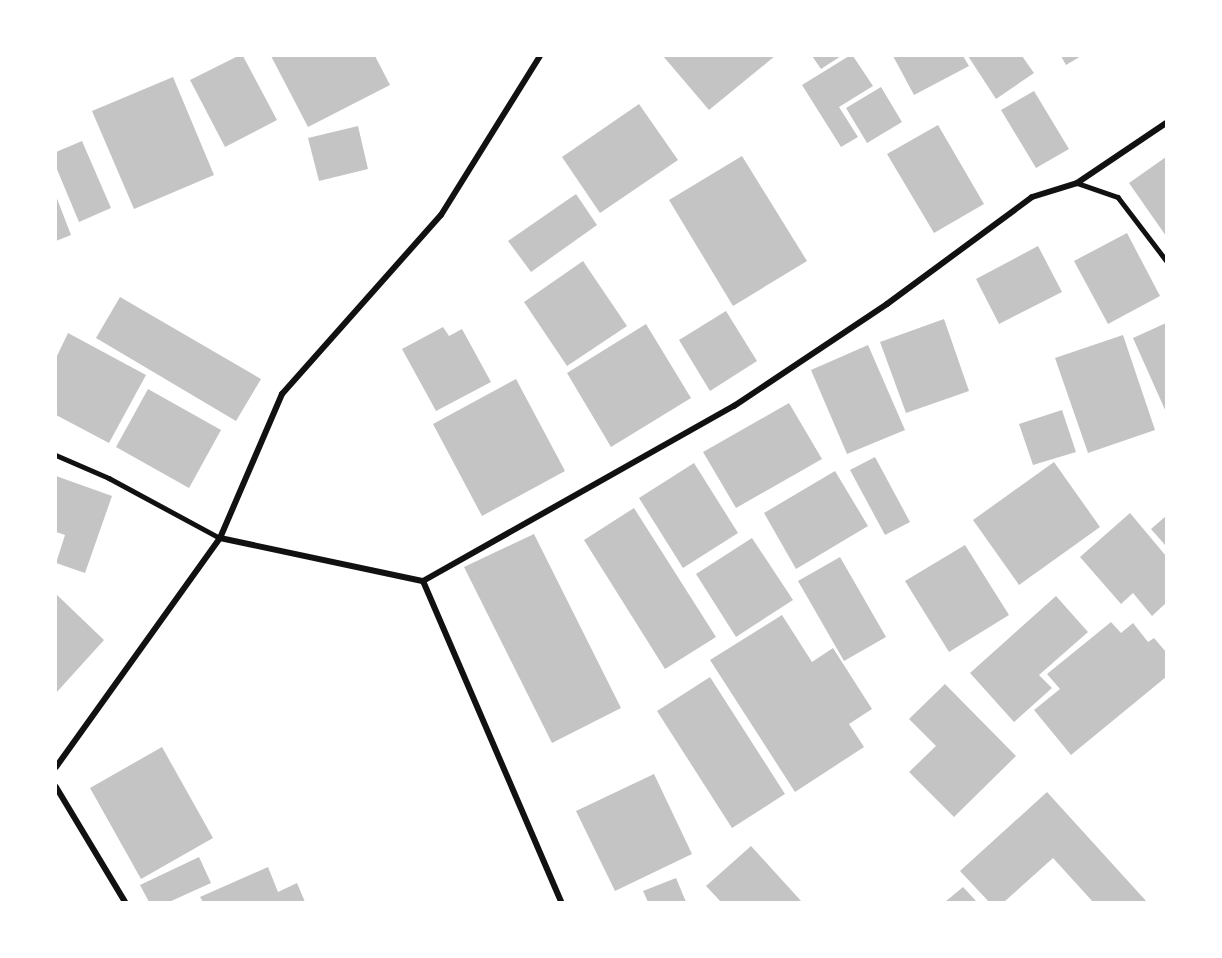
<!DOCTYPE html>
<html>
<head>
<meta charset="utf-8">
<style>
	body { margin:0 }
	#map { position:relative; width:1222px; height:958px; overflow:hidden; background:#fff; font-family:Rubik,sans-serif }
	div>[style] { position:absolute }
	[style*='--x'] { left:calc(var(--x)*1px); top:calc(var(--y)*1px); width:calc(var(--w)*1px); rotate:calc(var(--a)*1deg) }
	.building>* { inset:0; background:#c4c4c4 }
	.service>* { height:4.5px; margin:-2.25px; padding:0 2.25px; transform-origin:2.25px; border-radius:2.25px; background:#111 }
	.minor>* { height:6px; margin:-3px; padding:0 3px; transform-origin:3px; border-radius:3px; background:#111 }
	span { translate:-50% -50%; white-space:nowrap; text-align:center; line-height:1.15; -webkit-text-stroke:4.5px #fff; paint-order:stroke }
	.frame { position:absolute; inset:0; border:57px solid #fff; pointer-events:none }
</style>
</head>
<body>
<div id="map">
	<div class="building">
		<i style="clip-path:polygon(238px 56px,243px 56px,277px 120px,225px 147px,190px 80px)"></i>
		<i style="clip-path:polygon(271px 56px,375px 56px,390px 85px,308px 127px)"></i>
		<i style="clip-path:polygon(663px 56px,775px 56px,709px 110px)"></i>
		<i style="clip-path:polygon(812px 56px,841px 56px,821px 69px)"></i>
		<i style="clip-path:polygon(849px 56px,853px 56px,873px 86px,839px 107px,858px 137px,841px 147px,802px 85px)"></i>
		<i style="clip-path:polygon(893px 56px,963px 56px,969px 66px,914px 95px)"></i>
		<i style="clip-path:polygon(968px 56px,1022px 56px,1034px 73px,996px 99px)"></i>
		<i style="clip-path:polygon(1061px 56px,1081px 56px,1066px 65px)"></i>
		<i style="clip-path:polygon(173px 77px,214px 175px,134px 209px,92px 111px)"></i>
		<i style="clip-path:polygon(881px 87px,902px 122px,867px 143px,846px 108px)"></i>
		<i style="clip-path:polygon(1034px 91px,1069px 149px,1036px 168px,1001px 110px)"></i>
		<i style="clip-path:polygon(639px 104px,678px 160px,600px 213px,562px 157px)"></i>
		<i style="clip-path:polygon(938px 125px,984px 204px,934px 233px,887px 154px)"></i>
		<i style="clip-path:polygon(358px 126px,368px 169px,319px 181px,308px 138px)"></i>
		<i style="clip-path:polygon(82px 141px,111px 208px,79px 222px,56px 167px,56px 152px)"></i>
		<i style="clip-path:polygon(742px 156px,807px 261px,733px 306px,669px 200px)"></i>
		<i style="clip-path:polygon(1166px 157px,1166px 236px,1129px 183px)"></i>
		<i style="clip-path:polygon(576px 194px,597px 225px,531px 272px,508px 241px)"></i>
		<i style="clip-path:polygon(56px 196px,71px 235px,56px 241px)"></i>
		<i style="clip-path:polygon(1127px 233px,1160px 296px,1108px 324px,1074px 261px)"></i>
		<i style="clip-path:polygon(1038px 246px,1062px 292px,999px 324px,976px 279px)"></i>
		<i style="clip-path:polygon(583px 261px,627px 326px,567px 366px,524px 302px)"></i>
		<i style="clip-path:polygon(120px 297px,261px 379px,236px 421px,96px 338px)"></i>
		<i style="clip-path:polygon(726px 311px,757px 361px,710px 391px,679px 340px)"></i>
		<i style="clip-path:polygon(944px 319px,969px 391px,906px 413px,880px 342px)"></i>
		<i style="clip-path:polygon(1166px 323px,1166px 412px,1133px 338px)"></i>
		<i style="clip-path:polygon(646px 324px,691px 398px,611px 447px,567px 373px)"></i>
		<i style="clip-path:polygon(443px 327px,449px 336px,462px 329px,491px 382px,436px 411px,402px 349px)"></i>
		<i style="clip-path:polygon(68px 333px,146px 375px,109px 443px,56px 415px,56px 358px)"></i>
		<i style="clip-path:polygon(1123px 335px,1155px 430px,1088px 453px,1055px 358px)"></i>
		<i style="clip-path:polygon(868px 345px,905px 430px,847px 454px,811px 370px)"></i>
		<i style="clip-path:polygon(516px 379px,565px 471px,482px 516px,433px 424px)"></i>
		<i style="clip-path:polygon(148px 389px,221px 430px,189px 488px,116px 447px)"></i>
		<i style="clip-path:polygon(789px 403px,822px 459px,736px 508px,703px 452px)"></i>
		<i style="clip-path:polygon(1062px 410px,1076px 452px,1033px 465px,1019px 424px)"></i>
		<i style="clip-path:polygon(875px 457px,910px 522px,885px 535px,850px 470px)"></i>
		<i style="clip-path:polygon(1054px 462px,1100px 527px,1019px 585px,973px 520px)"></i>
		<i style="clip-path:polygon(694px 463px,738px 533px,683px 568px,639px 498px)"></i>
		<i style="clip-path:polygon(835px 471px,868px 526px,796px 569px,764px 513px)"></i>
		<i style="clip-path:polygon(56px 476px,112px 496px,85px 573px,56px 563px,65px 535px,56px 532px)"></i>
		<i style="clip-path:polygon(634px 508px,716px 637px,665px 669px,584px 540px)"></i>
		<i style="clip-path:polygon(1130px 513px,1166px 556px,1166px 603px,1152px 616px,1133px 593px,1121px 604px,1080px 557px)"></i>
		<i style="clip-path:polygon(1166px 516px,1166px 546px,1151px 529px)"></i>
		<i style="clip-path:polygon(534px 534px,621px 708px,552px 743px,464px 567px)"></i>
		<i style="clip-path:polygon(752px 538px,793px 600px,736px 637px,696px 574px)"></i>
		<i style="clip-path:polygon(965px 545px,1009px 615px,949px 652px,905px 581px)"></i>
		<i style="clip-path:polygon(840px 557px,886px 637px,844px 661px,798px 581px)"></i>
		<i style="clip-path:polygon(56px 594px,104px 640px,56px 693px)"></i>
		<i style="clip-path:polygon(1056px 596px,1088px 632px,1039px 675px,1052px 688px,1014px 722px,970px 673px)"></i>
		<i style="clip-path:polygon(782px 615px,812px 662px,833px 648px,872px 709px,849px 724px,864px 747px,795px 792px,710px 660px)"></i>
		<i style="clip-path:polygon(1111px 622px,1121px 633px,1133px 623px,1148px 642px,1154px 638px,1166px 652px,1166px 677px,1071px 755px,1034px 710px,1060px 689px,1047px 674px)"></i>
		<i style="clip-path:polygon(710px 677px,785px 794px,732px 828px,657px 711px)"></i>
		<i style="clip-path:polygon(945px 684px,1016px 756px,954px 817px,909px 772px,936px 746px,909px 719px)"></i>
		<i style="clip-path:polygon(162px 747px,213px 838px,141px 879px,90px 788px)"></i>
		<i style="clip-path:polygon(654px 774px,692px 854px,615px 891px,576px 811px)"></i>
		<i style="clip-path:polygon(1047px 792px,1147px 902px,1093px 902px,1053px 858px,1004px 902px,989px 902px,960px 871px)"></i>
		<i style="clip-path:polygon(751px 846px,802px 902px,721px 902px,706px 886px)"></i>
		<i style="clip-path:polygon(199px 857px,211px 883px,169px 902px,149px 902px,140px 885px)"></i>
		<i style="clip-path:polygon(268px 867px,278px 892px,297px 883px,305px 902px,203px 902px,200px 897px)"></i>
		<i style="clip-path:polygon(676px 878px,686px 902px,648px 902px,643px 891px)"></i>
		<i style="clip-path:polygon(963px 887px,977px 902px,945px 902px)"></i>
	</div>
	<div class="service">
		<i style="--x:1077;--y:183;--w:43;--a:18.9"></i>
		<i style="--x:1118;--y:197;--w:79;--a:52.7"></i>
		<i style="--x:56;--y:455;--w:58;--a:23.5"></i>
		<i style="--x:109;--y:478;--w:126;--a:28.4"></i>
	</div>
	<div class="minor">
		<i style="--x:220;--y:538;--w:208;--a:12"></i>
		<i style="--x:423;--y:581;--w:349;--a:66.7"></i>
		<i style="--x:423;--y:581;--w:357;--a:-29.4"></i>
		<i style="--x:734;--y:406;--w:184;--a:-33.7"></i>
		<i style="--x:887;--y:304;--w:180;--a:-36.4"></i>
		<i style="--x:1032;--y:197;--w:47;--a:-17.3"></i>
		<i style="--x:1077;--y:183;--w:107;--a:-34"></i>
		<i style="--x:56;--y:767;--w:282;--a:-54.4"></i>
		<i style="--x:220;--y:538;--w:157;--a:-66.7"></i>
		<i style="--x:282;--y:394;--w:239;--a:-48.4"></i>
		<i style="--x:441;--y:215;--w:187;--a:-58.1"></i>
		<i style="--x:56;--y:787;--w:134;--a:59"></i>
	</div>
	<div class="frame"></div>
</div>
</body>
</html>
